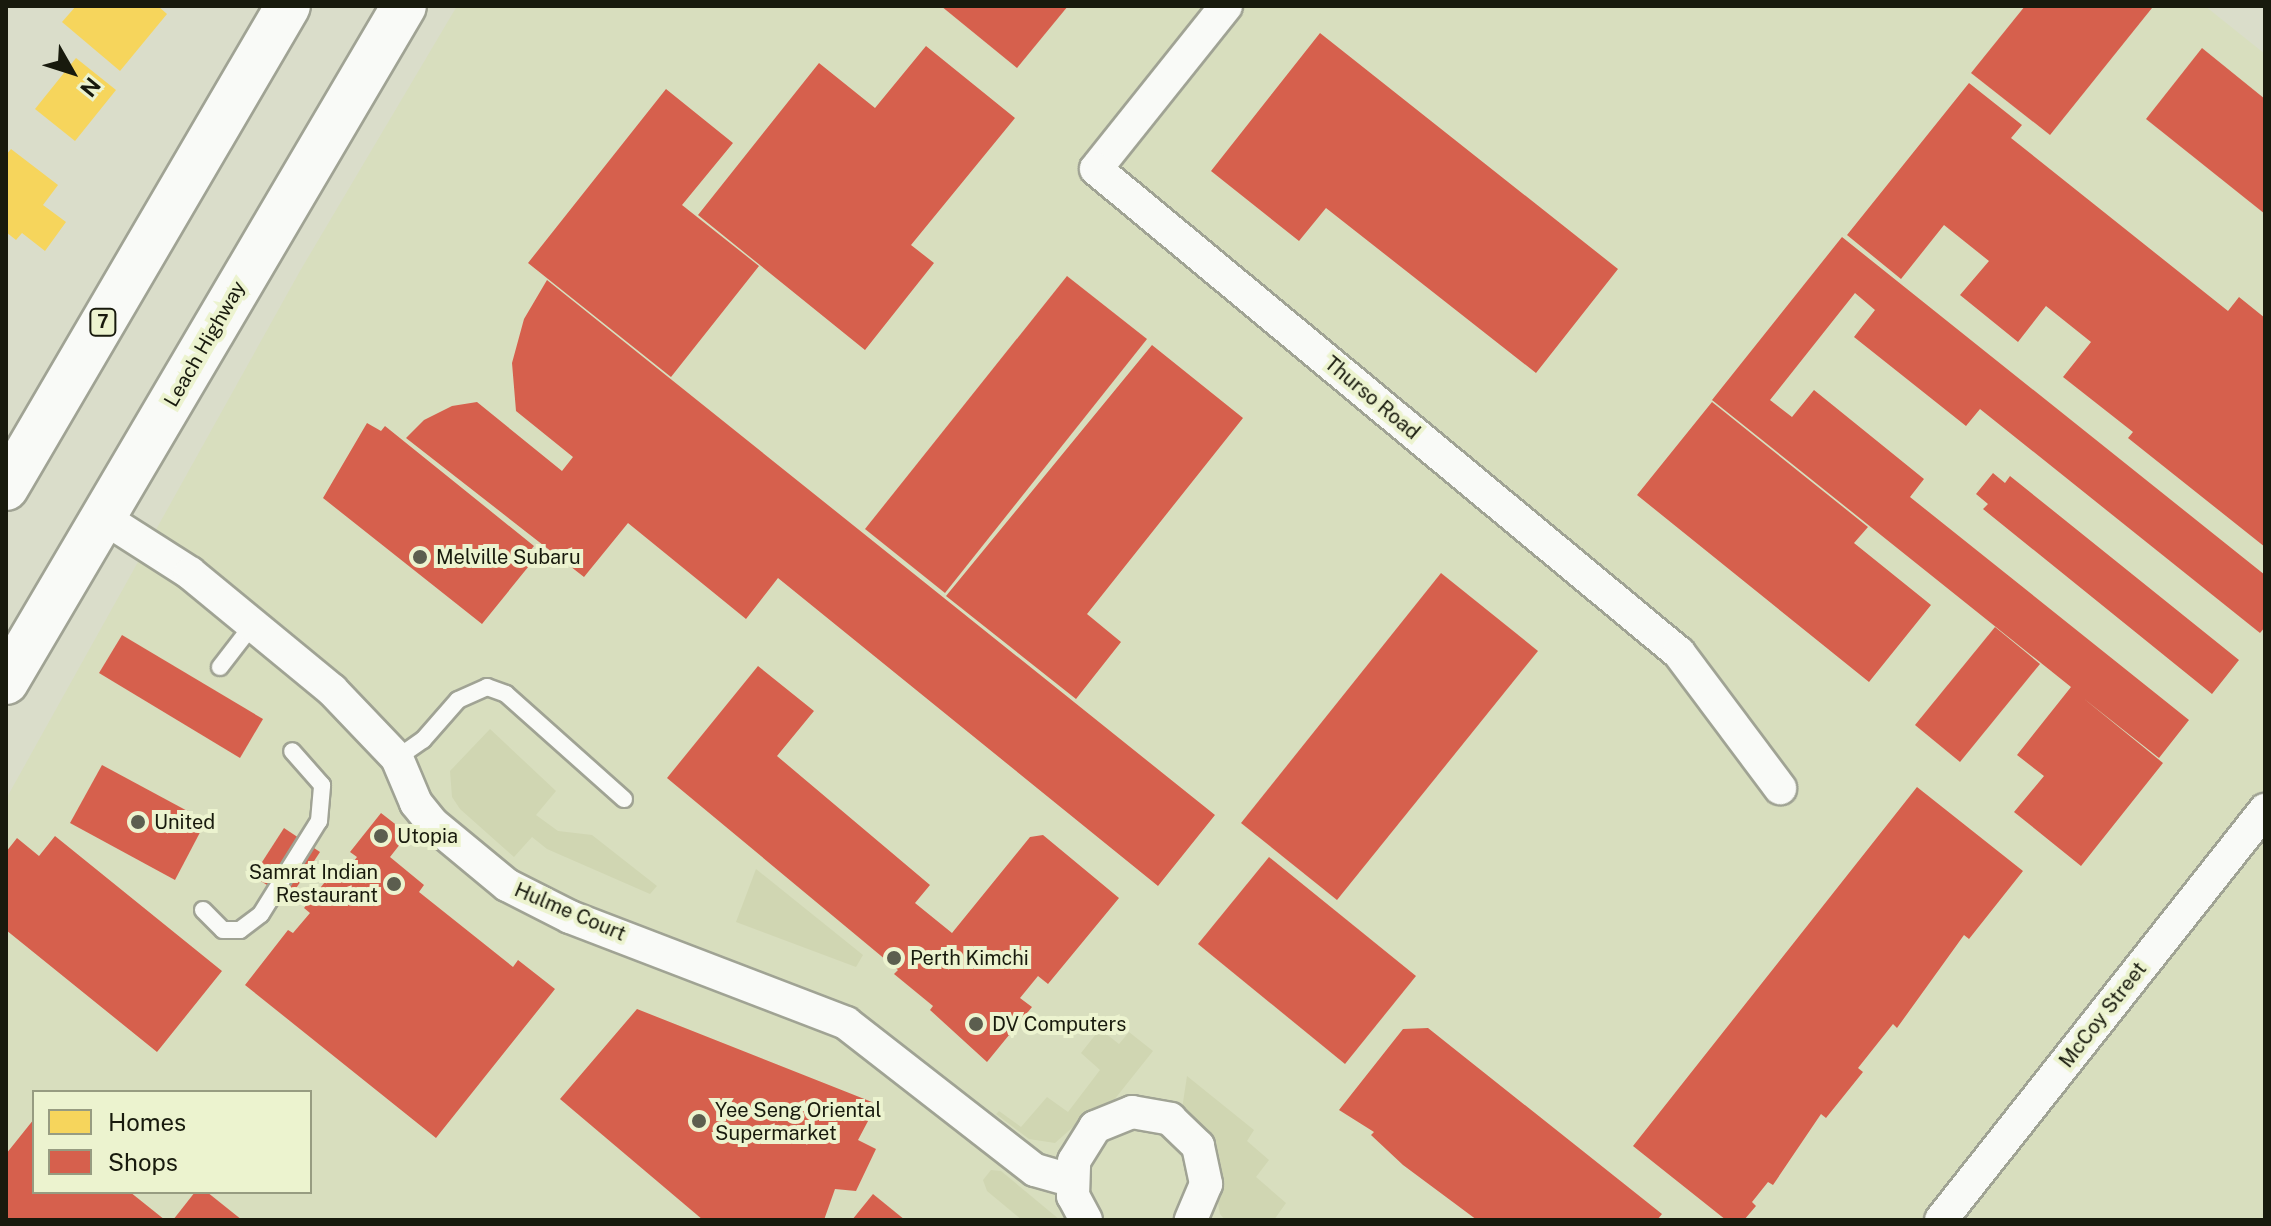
<!DOCTYPE html>
<html>
<head>
<meta charset="utf-8">
<style>
	body { margin:0 }
	#map { position:relative; width:2271px; height:1226px; overflow:hidden; background:#daddca; font-family:"Public Sans",sans-serif }
	div>[style] { position:absolute }
	[style*='--x'] { left:calc(var(--x)*1px); top:calc(var(--y)*1px); width:calc(var(--w)*1px); rotate:calc(var(--a)*1deg) }
	.built>* { inset:0; background:#d8debe }
	.green>* { inset:0; background:#d0d6b2 }
	.homes>* { inset:0; background:#f6d55c }
	.shops>* { inset:0; background:#d6604d }
	.roads { filter:drop-shadow(2px 0 #a0a394) drop-shadow(-2px 0 #a0a394) drop-shadow(0 2px #a0a394) drop-shadow(0 -2px #a0a394) }
	.service>* { height:16px; margin:-8px; padding:0 8px; transform-origin:8px; border-radius:8px; background:#f9faf7 }
	.minor>* { height:32px; margin:-16px; padding:0 16px; transform-origin:16px; border-radius:16px; background:#f9faf7 }
	.trunk>* { height:44px; margin:-22px; padding:0 22px; transform-origin:22px; border-radius:22px; background:#f9faf7 }
	.dots>* { width:22px; height:22px; translate:-50% -50%; box-sizing:border-box; border:4px solid #ecf3cf; border-radius:50% }
	span { translate:-50% -50%; white-space:nowrap; text-align:center; line-height:1.15; -webkit-text-stroke:8px #ecf3cf; paint-order:stroke }
	.shield-label span { padding:2px 6px; background:#ecf3cf; border:2px solid; border-radius:6px; -webkit-text-stroke-width:0 }
	.shield-label { font-size:18px; color:#181a0d; font-weight:700 }
	.street-label { font-size:20px; color:#181a0d }
	.poi-label { font-size:20px; color:#181a0d }
	.left { translate:0 -50%; text-align:left }
	.right { translate:-100% -50%; text-align:right }
	.frame { position:absolute; inset:0; border:8px solid #181a0d; pointer-events:none }
	.legend { position:absolute; left:32px; top:1090px; width:280px; height:104px; box-sizing:border-box; background:#ecf3cf; border:2px solid #979c81; margin:0; padding:10px 14px; list-style:none; font-size:24px; color:#181a0d }
	.legend li { display:flex; align-items:center; gap:16px; height:40px }
	.legend b { width:40px; border:2px solid #979c81 }
	.north { position:absolute; left:32px; top:32px; width:80px; height:80px; -webkit-text-stroke:6px #ecf3cf; paint-order:stroke; rotate:129deg; font-size:22px; font-weight:700; line-height:32px; text-align:center; color:#181a0d }
	.north::after { content:''; display:block; margin:auto; width:28px; height:36px; background:#181a0d; clip-path:polygon(50% 0,100% 100%,50% 72%,0 100%) }
</style>
</head>
<body>
<div id="map">
	<div class="built">
		<i style="clip-path:polygon(evenodd,457px 6px,2205px 6px,2265px 54px,2265px 1220px,6px 1220px,6px 799px,300px 271px,457px 6px,34px 1092px,310px 1092px,310px 1192px,34px 1192px,34px 1092px)"></i>
	</div>
	<div class="green">
		<i style="clip-path:polygon(490px 729px,556px 791px,536px 815px,558px 831px,592px 835px,657px 886px,650px 894px,547px 849px,532px 837px,514px 857px,460px 809px,452px 797px,450px 771px)"></i>
		<i style="clip-path:polygon(756px 869px,863px 955px,856px 967px,736px 922px)"></i>
		<i style="clip-path:polygon(1100px 1029px,1119px 1044px,1129px 1032px,1153px 1051px,1114px 1100px,1091px 1111px,1055px 1143px,1029px 1139px,996px 1114px,999px 1111px,1021px 1127px,1047px 1097px,1068px 1112px,1100px 1070px,1081px 1053px)"></i>
		<i style="clip-path:polygon(1187px 1076px,1254px 1130px,1247px 1141px,1269px 1160px,1256px 1177px,1286px 1203px,1274px 1220px,1225px 1220px,1220px 1214px,1206px 1135px,1182px 1109px)"></i>
		<i style="clip-path:polygon(991px 1170px,1001px 1171px,1060px 1220px,1022px 1220px,987px 1191px,983px 1180px)"></i>
	</div>
	<div class="homes">
		<i style="clip-path:polygon(76px 6px,158px 6px,167px 14px,120px 71px,62px 22px)"></i>
		<i style="clip-path:polygon(76px 58px,116px 90px,75px 141px,35px 109px)"></i>
		<i style="clip-path:polygon(11px 149px,58px 185px,43px 205px,66px 222px,45px 251px,22px 233px,16px 240px,6px 232px,6px 155px)"></i>
	</div>
	<div class="shops">
		<i style="clip-path:polygon(941px 6px,1068px 6px,1017px 68px)"></i>
		<i style="clip-path:polygon(2025px 6px,2152px 8px,2050px 135px,1971px 73px)"></i>
		<i style="clip-path:polygon(1320px 33px,1618px 269px,1536px 373px,1326px 208px,1299px 241px,1211px 171px)"></i>
		<i style="clip-path:polygon(926px 46px,1015px 118px,911px 245px,934px 263px,865px 350px,698px 215px,819px 63px,875px 108px)"></i>
		<i style="clip-path:polygon(2202px 48px,2265px 99px,2265px 214px,2146px 119px)"></i>
		<i style="clip-path:polygon(1969px 83px,2022px 125px,2011px 138px,2228px 311px,2239px 297px,2265px 318px,2265px 547px,2128px 438px,2133px 432px,2063px 377px,2091px 342px,2046px 306px,2018px 342px,1960px 295px,1989px 261px,1944px 225px,1901px 279px,1847px 235px)"></i>
		<i style="clip-path:polygon(666px 89px,733px 143px,682px 205px,759px 266px,671px 377px,528px 263px)"></i>
		<i style="clip-path:polygon(1842px 237px,2265px 575px,2265px 627px,2260px 633px,1980px 409px,1966px 426px,1854px 337px,1875px 310px,1855px 293px,1770px 400px,1792px 417px,1814px 390px,1924px 479px,1910px 497px,2189px 720px,2159px 758px,2083px 698px,2163px 763px,2081px 866px,2014px 812px,2044px 776px,2017px 755px,2071px 687px,1712px 400px)"></i>
		<i style="clip-path:polygon(1067px 276px,1147px 339px,945px 593px,865px 529px)"></i>
		<i style="clip-path:polygon(547px 280px,1215px 815px,1158px 886px,778px 578px,746px 619px,628px 523px,584px 577px,406px 438px,424px 420px,452px 406px,477px 402px,562px 471px,573px 457px,516px 411px,512px 363px,524px 319px)"></i>
		<i style="clip-path:polygon(1152px 345px,1243px 418px,1087px 614px,1121px 642px,1076px 699px,946px 596px)"></i>
		<i style="clip-path:polygon(1712px 402px,1868px 527px,1854px 543px,1931px 605px,1869px 682px,1637px 495px)"></i>
		<i style="clip-path:polygon(367px 423px,381px 431px,385px 426px,534px 546px,530px 551px,537px 556px,482px 624px,323px 498px)"></i>
		<i style="clip-path:polygon(1993px 473px,2005px 483px,2010px 476px,2239px 660px,2212px 694px,1983px 509px,1988px 504px,1976px 494px)"></i>
		<i style="clip-path:polygon(1441px 573px,1538px 651px,1337px 900px,1241px 823px)"></i>
		<i style="clip-path:polygon(1995px 627px,2040px 664px,1960px 762px,1915px 725px)"></i>
		<i style="clip-path:polygon(122px 635px,263px 719px,240px 758px,99px 673px)"></i>
		<i style="clip-path:polygon(758px 666px,814px 711px,777px 756px,930px 885px,915px 903px,952px 933px,1030px 837px,1043px 835px,1119px 898px,1048px 984px,1038px 976px,1020px 998px,1032px 1007px,987px 1062px,930px 1010px,933px 1006px,894px 974px,898px 970px,667px 778px)"></i>
		<i style="clip-path:polygon(102px 765px,206px 821px,175px 880px,70px 823px)"></i>
		<i style="clip-path:polygon(1917px 787px,2023px 871px,1969px 939px,1964px 935px,1897px 1028px,1893px 1024px,1858px 1068px,1863px 1072px,1826px 1118px,1821px 1114px,1773px 1185px,1768px 1182px,1752px 1202px,1756px 1206px,1744px 1220px,1726px 1220px,1633px 1146px)"></i>
		<i style="clip-path:polygon(381px 813px,408px 834px,390px 857px,424px 885px,419px 892px,513px 967px,518px 960px,555px 989px,436px 1138px,245px 985px,288px 930px,293px 933px,310px 913px,304px 908px,333px 872px,341px 878px,357px 857px,350px 852px)"></i>
		<i style="clip-path:polygon(284px 828px,320px 852px,289px 899px,253px 876px)"></i>
		<i style="clip-path:polygon(55px 836px,222px 971px,157px 1052px,6px 930px,6px 852px,17px 838px,39px 856px)"></i>
		<i style="clip-path:polygon(1269px 857px,1416px 976px,1345px 1064px,1198px 944px)"></i>
		<i style="clip-path:polygon(637px 1009px,877px 1104px,858px 1140px,876px 1149px,856px 1191px,835px 1189px,824px 1220px,703px 1220px,560px 1099px)"></i>
		<i style="clip-path:polygon(1428px 1028px,1662px 1214px,1657px 1220px,1477px 1220px,1403px 1165px,1371px 1135px,1374px 1132px,1339px 1110px,1403px 1029px)"></i>
		<i style="clip-path:polygon(34px 1119px,34px 1192px,130px 1192px,165px 1220px,6px 1220px,6px 1154px)"></i>
		<i style="clip-path:polygon(195px 1192px,207px 1192px,242px 1220px,173px 1220px)"></i>
		<i style="clip-path:polygon(873px 1194px,905px 1220px,852px 1220px)"></i>
	</div>
	<div class="roads">
		<div class="service">
			<i style="--x:220;--y:667;--w:56;--a:-52.3"></i>
			<i style="--x:397;--y:758;--w:32;--a:-35"></i>
			<i style="--x:423;--y:740;--w:53;--a:-48.8"></i>
			<i style="--x:458;--y:700;--w:32;--a:-24"></i>
			<i style="--x:487;--y:687;--w:20;--a:20"></i>
			<i style="--x:506;--y:694;--w:158;--a:41.7"></i>
			<i style="--x:203;--y:910;--w:28;--a:45"></i>
			<i style="--x:223;--y:930;--w:17;--a:0"></i>
			<i style="--x:240;--y:930;--w:26;--a:-37"></i>
			<i style="--x:261;--y:914;--w:110;--a:-58.1"></i>
			<i style="--x:319;--y:821;--w:36;--a:-85"></i>
			<i style="--x:322;--y:785;--w:45;--a:-131.4"></i>
		</div>
		<div class="minor">
			<i style="--x:1226;--y:6;--w:208;--a:128.6"></i>
			<i style="--x:1096;--y:169;--w:758;--a:39.7"></i>
			<i style="--x:1679;--y:653;--w:169;--a:53.2"></i>
			<i style="--x:104;--y:518;--w:102;--a:32.6"></i>
			<i style="--x:190;--y:573;--w:184;--a:39.5"></i>
			<i style="--x:332;--y:690;--w:94;--a:46.3"></i>
			<i style="--x:397;--y:758;--w:49;--a:67.1"></i>
			<i style="--x:416;--y:803;--w:26;--a:51"></i>
			<i style="--x:432;--y:823;--w:97;--a:39.6"></i>
			<i style="--x:507;--y:885;--w:71;--a:26.9"></i>
			<i style="--x:570;--y:917;--w:296;--a:21"></i>
			<i style="--x:846;--y:1023;--w:239;--a:37.9"></i>
			<i style="--x:1035;--y:1170;--w:37;--a:16"></i>
			<i style="--x:1086;--y:1220;--w:27;--a:-118"></i>
			<i style="--x:1073;--y:1196;--w:35;--a:-88"></i>
			<i style="--x:1074;--y:1161;--w:40;--a:-58"></i>
			<i style="--x:1095;--y:1127;--w:40;--a:-22"></i>
			<i style="--x:1132;--y:1112;--w:39;--a:10"></i>
			<i style="--x:1170;--y:1119;--w:39;--a:44"></i>
			<i style="--x:1198;--y:1146;--w:39;--a:78"></i>
			<i style="--x:1206;--y:1184;--w:39;--a:113"></i>
			<i style="--x:1941;--y:1220;--w:523;--a:-51.68"></i>
		</div>
		<div class="trunk">
			<i style="--x:6;--y:488;--w:558;--a:-59.67"></i>
			<i style="--x:6;--y:682;--w:784;--a:-59.51"></i>
		</div>
	</div>
	<div class="dots">
		<i style="left:420px;top:557px;background:#5c5e4f"></i>
		<i style="left:138px;top:822px;background:#5c5e4f"></i>
		<i style="left:381px;top:836px;background:#5c5e4f"></i>
		<i style="left:394px;top:884px;background:#5c5e4f"></i>
		<i style="left:894px;top:958px;background:#5c5e4f"></i>
		<i style="left:976px;top:1024px;background:#5c5e4f"></i>
		<i style="left:699px;top:1121px;background:#5c5e4f"></i>
	</div>
	<div class="shield-label">
		<span style="left:103px;top:322px">7</span>
	</div>
	<div class="street-label">
		<span style="left:205px;top:344px;rotate:-60deg">Leach Highway</span>
		<span style="left:1372px;top:398px;rotate:40deg">Thurso Road</span>
		<span style="left:570px;top:912px;rotate:23deg">Hulme Court</span>
		<span style="left:2103px;top:1015px;rotate:-52deg">McCoy Street</span>
	</div>
	<div class="poi-label">
		<span class="left" style="left:436px;top:557px">Melville Subaru</span>
		<span class="left" style="left:154px;top:822px">United</span>
		<span class="left" style="left:397px;top:836px">Utopia</span>
		<span class="right" style="left:378px;top:884px">Samrat Indian<br>Restaurant</span>
		<span class="left" style="left:910px;top:958px">Perth Kimchi</span>
		<span class="left" style="left:992px;top:1024px">DV Computers</span>
		<span class="left" style="left:715px;top:1122px">Yee Seng Oriental<br>Supermarket</span>
	</div>
	<div class="frame"></div>
	<ul class="legend">
	<li><b style="height:22px;background:#f6d55c"></b>Homes</li>
	<li><b style="height:22px;background:#d6604d"></b>Shops</li>
	</ul>
	<div class="north">N</div>
</div>
</body>
</html>
